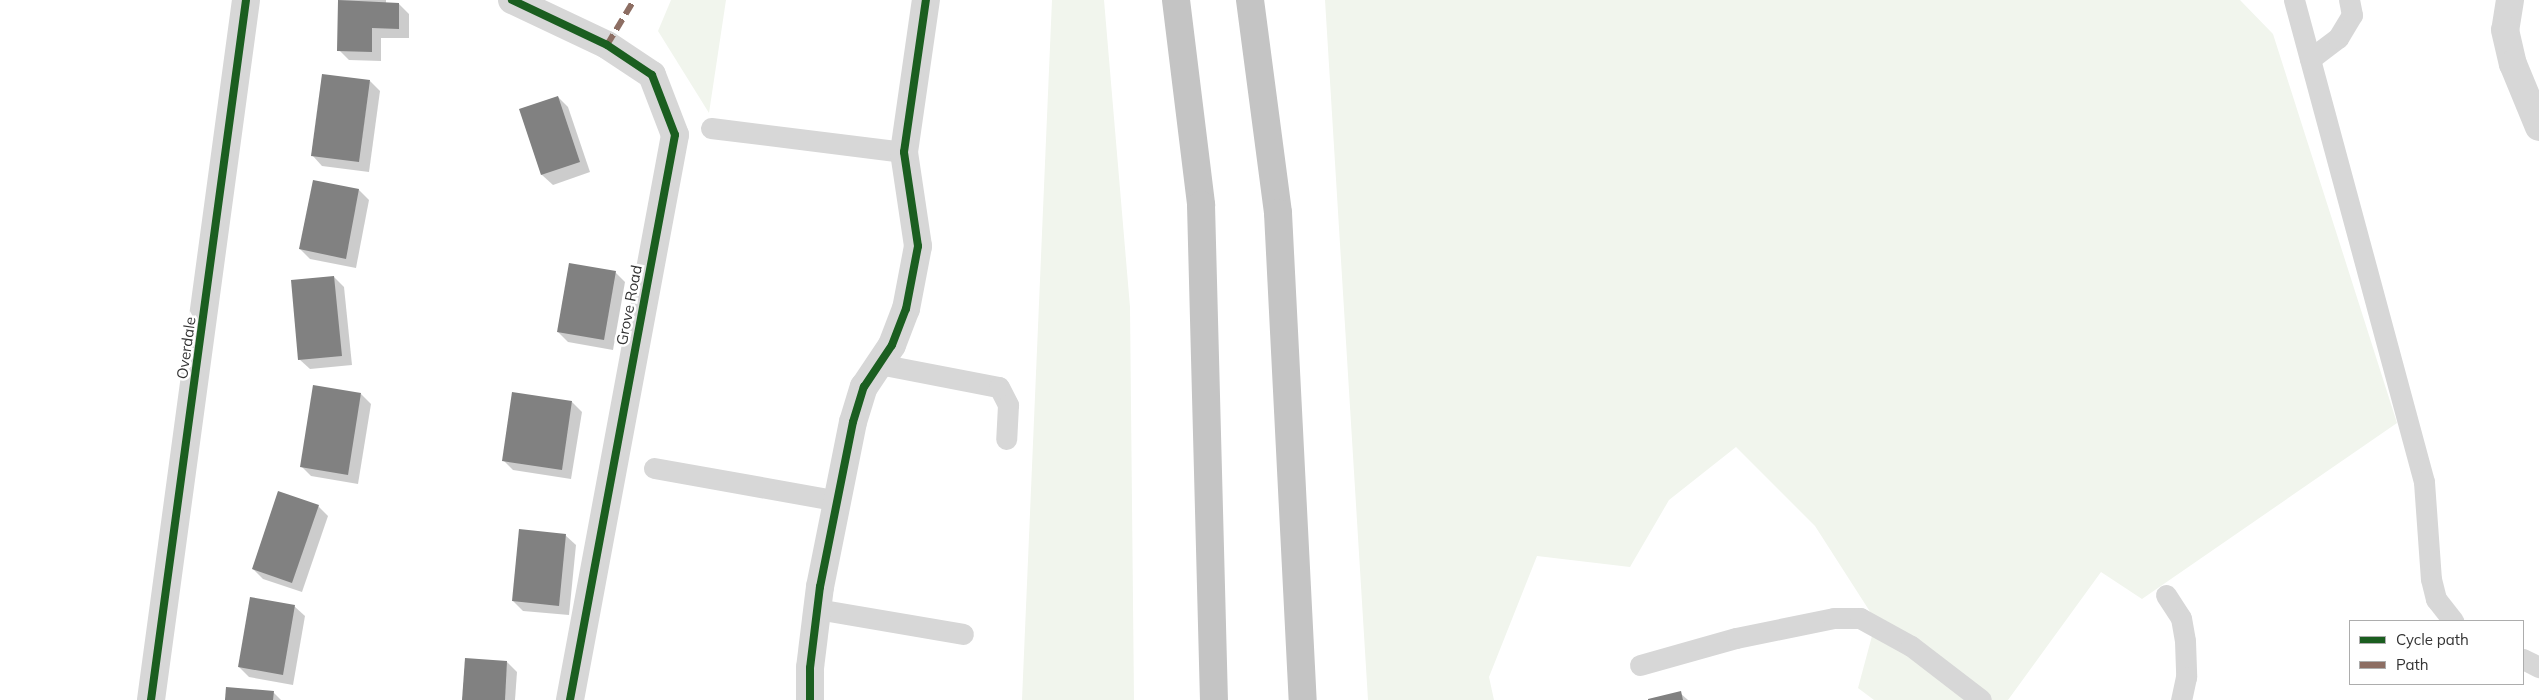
<!DOCTYPE html>
<html>
<head>
<meta charset="utf-8">
<style>
	body { margin:0 }
	#map { position:relative; width:2539px; height:700px; overflow:hidden; background:#fff; font-family:Mulish,sans-serif }
	div>[style] { position:absolute }
	[style*='--x'] { left:calc(var(--x)*1px); top:calc(var(--y)*1px); width:calc(var(--w)*1px); rotate:calc(var(--a)*1deg) }
	.green>* { inset:0; background:#f1f5ed }
	.shadow>* { inset:0; background:#0003 }
	.building>* { inset:0; background:#818181 }
	.service>* { height:21px; margin:-10.5px; padding:0 10.5px; transform-origin:10.5px; border-radius:10.5px; background:#d7d7d7 }
	.minor>* { height:28px; margin:-14px; padding:0 14px; transform-origin:14px; border-radius:14px; background:#d7d7d7 }
	.motorway>* { height:28px; margin:-14px; padding:0 14px; transform-origin:14px; border-radius:14px; background:#c4c4c4 }
	.quiet>* { height:6px; margin-top:-3px; transform-origin:0; background:repeating-linear-gradient(90deg,#8d6e63 0 12px,transparent 0 18px) }
	.cycleway>* { height:8px; margin:-4px; padding:0 4px; transform-origin:4px; border-radius:4px; background:#1b5e20 }
	span { translate:-50% -50%; white-space:nowrap; text-align:center; line-height:1.15; -webkit-text-stroke:5px #fff; paint-order:stroke }
	.street-label { font-size:15px; color:#333 }
	.legend { position:absolute; left:2349px; top:620px; width:175px; height:65px; box-sizing:border-box; background:#fff; border:1px solid #adadad; margin:0; padding:6px 9px; list-style:none; font-size:15px; color:#333 }
	.legend li { display:flex; align-items:center; gap:10px; height:25px }
	.legend b { width:25px; border:1px solid #adadad }
</style>
</head>
<body>
<div id="map">
	<div class="green">
		<i style="clip-path:polygon(671px 0,726px 0,709px 113px,658px 31px)"></i>
		<i style="clip-path:polygon(1052px 0,1104px 0,1130px 307px,1134px 700px,1022px 700px)"></i>
		<i style="clip-path:polygon(1325px 0,2240px 0,2273px 34px,2397px 423px,2142px 599px,2101px 572px,2008px 700px,1874px 700px,1858px 688px,1876px 621px,1815px 526px,1736px 447px,1669px 500px,1630px 567px,1537px 556px,1489px 677px,1494px 700px,1368px 700px)"></i>
	</div>
	<div class="shadow">
		<i style="clip-path:polygon(340px 0,386px 0,386px 4px,399px 4px,409px 14px,409px 38px,381px 38px,381px 61px,349px 60px,339px 50px)"></i>
		<i style="clip-path:polygon(370px 81px,380px 91px,369px 172px,322px 166px,312px 155px)"></i>
		<i style="clip-path:polygon(558px 97px,568px 107px,590px 172px,553px 185px,542px 175px,521px 110px)"></i>
		<i style="clip-path:polygon(314px 181px,359px 190px,369px 200px,356px 268px,310px 259px,300px 249px)"></i>
		<i style="clip-path:polygon(615px 272px,625px 282px,613px 350px,568px 342px,558px 332px)"></i>
		<i style="clip-path:polygon(334px 277px,344px 287px,352px 365px,310px 369px,299px 359px)"></i>
		<i style="clip-path:polygon(361px 394px,371px 404px,358px 484px,311px 476px,301px 466px)"></i>
		<i style="clip-path:polygon(572px 402px,582px 412px,571px 479px,513px 470px,503px 460px)"></i>
		<i style="clip-path:polygon(318px 506px,328px 516px,302px 592px,263px 579px,253px 569px)"></i>
		<i style="clip-path:polygon(565px 535px,576px 545px,569px 615px,523px 611px,513px 601px)"></i>
		<i style="clip-path:polygon(294px 606px,305px 616px,293px 685px,249px 677px,239px 667px)"></i>
		<i style="clip-path:polygon(507px 662px,517px 672px,515px 700px,463px 700px)"></i>
		<i style="clip-path:polygon(273px 692px,281px 700px,226px 700px)"></i>
		<i style="clip-path:polygon(1680px 693px,1688px 700px,1650px 700px)"></i>
	</div>
	<div class="building">
		<i style="clip-path:polygon(338px 0,399px 3px,399px 29px,372px 28px,372px 52px,337px 51px)"></i>
		<i style="clip-path:polygon(322px 74px,370px 80px,359px 162px,311px 156px)"></i>
		<i style="clip-path:polygon(558px 96px,580px 162px,541px 175px,519px 109px)"></i>
		<i style="clip-path:polygon(313px 180px,359px 189px,346px 259px,299px 249px)"></i>
		<i style="clip-path:polygon(569px 263px,616px 271px,604px 340px,557px 332px)"></i>
		<i style="clip-path:polygon(334px 276px,342px 356px,298px 360px,291px 280px)"></i>
		<i style="clip-path:polygon(313px 385px,361px 393px,348px 475px,300px 467px)"></i>
		<i style="clip-path:polygon(512px 392px,572px 401px,562px 470px,502px 461px)"></i>
		<i style="clip-path:polygon(278px 491px,319px 505px,292px 583px,252px 569px)"></i>
		<i style="clip-path:polygon(519px 529px,566px 534px,559px 606px,512px 601px)"></i>
		<i style="clip-path:polygon(250px 597px,295px 605px,283px 675px,238px 667px)"></i>
		<i style="clip-path:polygon(465px 658px,507px 661px,505px 700px,462px 700px)"></i>
		<i style="clip-path:polygon(226px 687px,274px 691px,273px 700px,225px 700px)"></i>
		<i style="clip-path:polygon(1681px 691px,1683px 700px,1648px 700px,1648px 699px)"></i>
	</div>
	<div class="service">
		<i style="--x:2294;--y:0;--w:499;--a:74.9"></i>
		<i style="--x:2424;--y:482;--w:97;--a:85.9"></i>
		<i style="--x:2431;--y:579;--w:21;--a:76"></i>
		<i style="--x:2436;--y:599;--w:28;--a:52"></i>
		<i style="--x:2310;--y:59;--w:35;--a:-37"></i>
		<i style="--x:2338;--y:38;--w:27;--a:-59"></i>
		<i style="--x:2352;--y:15;--w:15;--a:-101"></i>
		<i style="--x:711;--y:128;--w:194;--a:7.1"></i>
		<i style="--x:879;--y:364;--w:122;--a:10.9"></i>
		<i style="--x:999;--y:387;--w:20;--a:63"></i>
		<i style="--x:1008;--y:405;--w:34;--a:93"></i>
		<i style="--x:654;--y:468;--w:188;--a:10.1"></i>
		<i style="--x:2166;--y:595;--w:27;--a:57"></i>
		<i style="--x:2181;--y:618;--w:23;--a:80"></i>
		<i style="--x:2185;--y:641;--w:36;--a:88"></i>
		<i style="--x:2186;--y:677;--w:24;--a:102"></i>
		<i style="--x:817;--y:609;--w:148;--a:9.7"></i>
		<i style="--x:2523;--y:659;--w:18;--a:27"></i>
		<i style="--x:1640;--y:665;--w:100;--a:-15.7"></i>
		<i style="--x:1736;--y:638;--w:100;--a:-11.5"></i>
		<i style="--x:1834;--y:618;--w:26;--a:0"></i>
		<i style="--x:1860;--y:618;--w:58;--a:28.8"></i>
		<i style="--x:1911;--y:646;--w:88;--a:37.6"></i>
	</div>
	<div class="minor">
		<i style="--x:512;--y:0;--w:105;--a:25.3"></i>
		<i style="--x:607;--y:45;--w:54;--a:33.7"></i>
		<i style="--x:652;--y:75;--w:64;--a:69"></i>
		<i style="--x:675;--y:135;--w:575;--a:100.53"></i>
		<i style="--x:2510;--y:0;--w:30;--a:99"></i>
		<i style="--x:2505;--y:30;--w:35;--a:77"></i>
		<i style="--x:2513;--y:64;--w:68;--a:67.6"></i>
		<i style="--x:151;--y:700;--w:706;--a:-82.27"></i>
		<i style="--x:810;--y:700;--w:32;--a:-90"></i>
		<i style="--x:810;--y:668;--w:82;--a:-83"></i>
		<i style="--x:820;--y:587;--w:168;--a:-78.7"></i>
		<i style="--x:853;--y:422;--w:37;--a:-73"></i>
		<i style="--x:864;--y:387;--w:50;--a:-56.3"></i>
		<i style="--x:892;--y:345;--w:39;--a:-69"></i>
		<i style="--x:906;--y:309;--w:64;--a:-79.2"></i>
		<i style="--x:918;--y:246;--w:95;--a:-98.5"></i>
		<i style="--x:904;--y:152;--w:154;--a:-81.8"></i>
	</div>
	<div class="motorway">
		<i style="--x:1176;--y:0;--w:207;--a:83"></i>
		<i style="--x:1201;--y:205;--w:495;--a:88.5"></i>
		<i style="--x:1250;--y:0;--w:215;--a:82.5"></i>
		<i style="--x:1278;--y:213;--w:488;--a:87.1"></i>
	</div>
	<div class="quiet">
		<i style="--x:607;--y:45;--w:52;--a:-59"></i>
	</div>
	<div class="cycleway">
		<i style="--x:512;--y:0;--w:105;--a:25.3"></i>
		<i style="--x:607;--y:45;--w:54;--a:33.7"></i>
		<i style="--x:652;--y:75;--w:64;--a:69"></i>
		<i style="--x:675;--y:135;--w:575;--a:100.53"></i>
		<i style="--x:151;--y:700;--w:706;--a:-82.27"></i>
		<i style="--x:810;--y:700;--w:32;--a:-90"></i>
		<i style="--x:810;--y:668;--w:82;--a:-83"></i>
		<i style="--x:820;--y:587;--w:168;--a:-78.7"></i>
		<i style="--x:853;--y:422;--w:37;--a:-73"></i>
		<i style="--x:864;--y:387;--w:50;--a:-56.3"></i>
		<i style="--x:892;--y:345;--w:39;--a:-69"></i>
		<i style="--x:906;--y:309;--w:64;--a:-79.2"></i>
		<i style="--x:918;--y:246;--w:95;--a:-98.5"></i>
		<i style="--x:904;--y:152;--w:154;--a:-81.8"></i>
	</div>
	<div class="street-label">
		<span style="left:629px;top:305px;rotate:-79deg">Grove Road</span>
		<span style="left:186px;top:348px;rotate:-82deg">Overdale</span>
	</div>
	<ul class="legend">
	<li><b style="height:6px;background:#1b5e20"></b>Cycle path</li>
	<li><b style="height:6px;background:#8d6e63"></b>Path</li>
	</ul>
</div>
</body>
</html>
